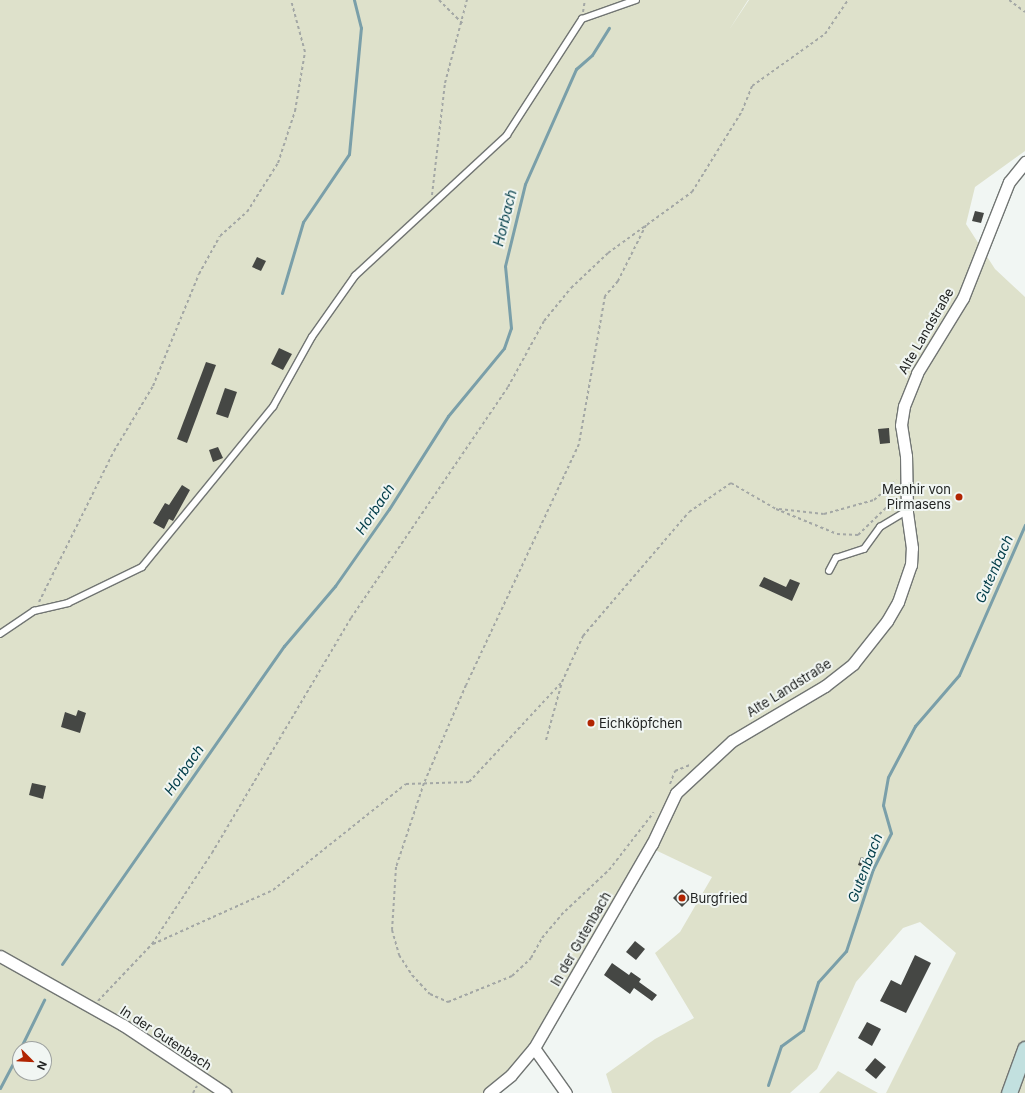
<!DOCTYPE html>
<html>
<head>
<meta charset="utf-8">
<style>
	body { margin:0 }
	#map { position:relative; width:1025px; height:1093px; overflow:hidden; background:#f1f6f3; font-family:Inter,sans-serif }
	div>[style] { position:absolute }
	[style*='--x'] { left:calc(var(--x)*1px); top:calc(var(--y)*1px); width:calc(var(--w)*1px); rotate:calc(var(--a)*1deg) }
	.green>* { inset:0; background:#dee1cb }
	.stream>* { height:3px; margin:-1.5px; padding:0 1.5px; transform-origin:1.5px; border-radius:1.5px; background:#7a9fa9 }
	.building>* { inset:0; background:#454744 }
	.path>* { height:2px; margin-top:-1px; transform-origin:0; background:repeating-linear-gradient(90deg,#a3a7a5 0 3px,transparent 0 6px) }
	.roads { filter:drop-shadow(1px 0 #717573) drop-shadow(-1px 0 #717573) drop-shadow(0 1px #717573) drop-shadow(0 -1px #717573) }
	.service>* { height:5.5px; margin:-2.75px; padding:0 2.75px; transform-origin:2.75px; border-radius:2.75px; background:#fff }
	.minor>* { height:11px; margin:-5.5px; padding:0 5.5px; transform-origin:5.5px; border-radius:5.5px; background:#fff }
	.secondary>* { height:15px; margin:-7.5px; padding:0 7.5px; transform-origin:7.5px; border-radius:7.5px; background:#c2e0df }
	.dots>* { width:11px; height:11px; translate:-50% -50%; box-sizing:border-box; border:2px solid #f1f6f3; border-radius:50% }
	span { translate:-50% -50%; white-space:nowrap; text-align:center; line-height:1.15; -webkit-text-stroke:4px #f1f6f3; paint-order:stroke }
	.street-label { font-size:13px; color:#222423 }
	.poi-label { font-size:13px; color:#222423 }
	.right { translate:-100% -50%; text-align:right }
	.left { translate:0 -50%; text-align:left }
	.water-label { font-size:14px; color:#003c48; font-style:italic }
	.north { position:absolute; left:12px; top:1041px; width:40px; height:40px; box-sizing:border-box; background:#f1f6f3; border:1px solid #9ea2a0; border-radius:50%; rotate:114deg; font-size:11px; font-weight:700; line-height:16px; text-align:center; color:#222423 }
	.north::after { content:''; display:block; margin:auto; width:14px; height:18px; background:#b12502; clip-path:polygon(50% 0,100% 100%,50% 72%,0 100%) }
</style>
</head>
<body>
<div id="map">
	<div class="green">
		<i style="clip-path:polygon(evenodd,0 0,748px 0,729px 30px,749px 0,1025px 0,1025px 151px,975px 187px,966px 224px,995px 269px,1025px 297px,1025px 1093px,886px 1093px,956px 953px,920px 922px,903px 928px,856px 982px,817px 1069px,790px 1093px,612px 1093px,606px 1074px,655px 1039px,694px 1018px,655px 953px,680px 932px,712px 877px,647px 846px,533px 1043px,495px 1093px,0 1093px,0 0,20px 1049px,44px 1049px,44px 1073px,20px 1073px,20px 1049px)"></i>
		<i style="clip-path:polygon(838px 1071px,878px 1093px,819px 1093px)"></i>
	</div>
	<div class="stream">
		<i style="--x:282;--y:293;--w:74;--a:-73.5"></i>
		<i style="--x:303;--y:222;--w:82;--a:-55.9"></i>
		<i style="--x:349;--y:154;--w:127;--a:-84.6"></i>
		<i style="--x:361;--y:28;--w:29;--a:-104"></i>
		<i style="--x:62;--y:964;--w:388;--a:-55.1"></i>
		<i style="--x:284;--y:646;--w:79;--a:-49.6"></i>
		<i style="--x:335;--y:586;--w:94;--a:-55"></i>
		<i style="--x:389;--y:509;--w:110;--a:-57.6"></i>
		<i style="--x:448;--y:416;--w:88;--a:-50.5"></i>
		<i style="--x:504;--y:348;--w:21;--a:-71"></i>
		<i style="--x:511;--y:328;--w:62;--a:-95.5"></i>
		<i style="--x:505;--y:266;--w:84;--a:-76.3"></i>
		<i style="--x:525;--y:184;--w:126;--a:-66.1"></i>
		<i style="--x:576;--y:69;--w:21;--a:-41"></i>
		<i style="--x:592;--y:55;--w:32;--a:-58"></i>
		<i style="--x:20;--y:1049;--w:55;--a:-63.9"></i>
		<i style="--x:768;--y:1085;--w:41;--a:-71.6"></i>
		<i style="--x:781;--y:1046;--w:27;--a:-36"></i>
		<i style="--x:803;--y:1030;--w:50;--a:-72.6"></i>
		<i style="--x:818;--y:982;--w:42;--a:-47.9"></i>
		<i style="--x:846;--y:951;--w:86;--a:-71.8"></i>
		<i style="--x:873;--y:869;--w:40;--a:-63.4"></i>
		<i style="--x:891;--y:833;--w:29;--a:-106"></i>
		<i style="--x:883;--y:805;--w:28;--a:-80"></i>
		<i style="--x:888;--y:777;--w:58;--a:-62.1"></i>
		<i style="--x:915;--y:726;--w:67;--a:-49.2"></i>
		<i style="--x:959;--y:675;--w:164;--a:-66.3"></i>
		<i style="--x:0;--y:1088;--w:43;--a:-62.2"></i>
	</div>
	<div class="building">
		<i style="clip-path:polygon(975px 211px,984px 213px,981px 223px,972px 221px)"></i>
		<i style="clip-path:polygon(257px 257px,266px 261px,261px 271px,252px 267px)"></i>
		<i style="clip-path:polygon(279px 348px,292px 354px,283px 370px,271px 364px)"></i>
		<i style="clip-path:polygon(206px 362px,216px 365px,187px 443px,177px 439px)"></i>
		<i style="clip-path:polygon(225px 388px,237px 392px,228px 418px,216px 414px)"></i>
		<i style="clip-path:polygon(889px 428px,890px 443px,880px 444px,878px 429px)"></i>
		<i style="clip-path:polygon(218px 447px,223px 458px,213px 462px,209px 450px)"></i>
		<i style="clip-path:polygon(182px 485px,190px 490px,173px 521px,169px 519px,164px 529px,153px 523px,165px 503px,169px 505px)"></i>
		<i style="clip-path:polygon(764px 577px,786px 587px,790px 579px,800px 583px,792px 601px,759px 586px)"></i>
		<i style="clip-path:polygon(78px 710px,86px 713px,80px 733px,61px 727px,65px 712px,76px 716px)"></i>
		<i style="clip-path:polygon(32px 783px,46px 786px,43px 799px,29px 795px)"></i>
		<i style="clip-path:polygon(861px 857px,872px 861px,869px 869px,858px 865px)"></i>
		<i style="clip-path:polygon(682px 889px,691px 898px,682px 907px,673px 898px)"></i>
		<i style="clip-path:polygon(635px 941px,645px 949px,636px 960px,626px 952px)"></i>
		<i style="clip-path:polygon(915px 955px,931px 963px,906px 1013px,880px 1001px,891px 980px,901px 985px)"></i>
		<i style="clip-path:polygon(612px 963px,629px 975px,631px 972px,641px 979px,639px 982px,657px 995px,652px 1001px,634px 988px,630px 994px,604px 975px)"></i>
		<i style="clip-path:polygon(867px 1022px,881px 1029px,872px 1046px,858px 1038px)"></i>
		<i style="clip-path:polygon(875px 1058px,886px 1067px,876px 1079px,865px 1070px)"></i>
	</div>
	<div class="path">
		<i style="--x:439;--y:0;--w:34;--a:45"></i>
		<i style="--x:1009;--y:0;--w:20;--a:37"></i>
		<i style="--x:583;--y:12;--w:12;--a:-81"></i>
		<i style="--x:432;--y:195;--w:113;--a:-83.4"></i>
		<i style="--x:445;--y:83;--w:86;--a:-75.2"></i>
		<i style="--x:646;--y:225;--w:63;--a:116.6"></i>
		<i style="--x:618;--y:281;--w:20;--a:131"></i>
		<i style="--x:605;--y:296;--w:150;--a:100"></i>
		<i style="--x:579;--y:444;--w:266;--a:115.1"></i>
		<i style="--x:466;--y:685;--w:107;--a:113.2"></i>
		<i style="--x:424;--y:783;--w:89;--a:108.4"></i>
		<i style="--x:396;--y:867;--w:63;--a:93.6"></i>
		<i style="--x:392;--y:930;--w:26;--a:74"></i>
		<i style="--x:399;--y:955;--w:24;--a:57"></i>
		<i style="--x:412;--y:975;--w:26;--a:47"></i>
		<i style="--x:430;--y:994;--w:20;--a:24"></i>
		<i style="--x:448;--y:1002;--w:69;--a:-22.1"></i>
		<i style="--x:512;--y:976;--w:26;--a:-43"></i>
		<i style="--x:531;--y:958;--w:23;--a:-61"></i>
		<i style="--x:542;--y:938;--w:30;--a:-50"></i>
		<i style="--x:561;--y:915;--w:66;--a:-43.2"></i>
		<i style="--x:609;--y:870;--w:73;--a:-52.2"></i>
		<i style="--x:779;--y:509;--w:45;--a:6.3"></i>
		<i style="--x:824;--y:514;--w:52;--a:-15.6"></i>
		<i style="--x:874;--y:500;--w:30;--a:-41"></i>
		<i style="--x:39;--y:602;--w:169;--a:-63.6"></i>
		<i style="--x:114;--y:451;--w:76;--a:-59"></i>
		<i style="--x:153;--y:386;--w:121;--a:-67.7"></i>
		<i style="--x:199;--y:274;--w:43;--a:-61.1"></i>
		<i style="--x:220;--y:236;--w:36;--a:-42"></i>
		<i style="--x:247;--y:212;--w:58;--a:-57.7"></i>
		<i style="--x:278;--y:163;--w:55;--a:-71.9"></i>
		<i style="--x:295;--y:111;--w:60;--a:-80.4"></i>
		<i style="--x:305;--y:52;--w:54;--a:-105.1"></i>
		<i style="--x:546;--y:740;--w:60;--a:-74.6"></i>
		<i style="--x:562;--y:682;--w:51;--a:-65.5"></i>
		<i style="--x:583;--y:636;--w:163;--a:-49.5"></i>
		<i style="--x:689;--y:512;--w:51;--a:-34.6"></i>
		<i style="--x:731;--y:483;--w:52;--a:30"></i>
		<i style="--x:776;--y:509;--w:66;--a:22.3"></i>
		<i style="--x:837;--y:534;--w:21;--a:3"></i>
		<i style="--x:858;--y:535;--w:53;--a:-44.2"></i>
		<i style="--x:670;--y:784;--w:14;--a:-69"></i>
		<i style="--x:675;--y:771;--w:16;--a:-22"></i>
		<i style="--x:153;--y:944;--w:132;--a:-24.2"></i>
		<i style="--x:273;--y:890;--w:170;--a:-38.6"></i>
		<i style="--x:406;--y:784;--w:63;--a:-1.8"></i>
		<i style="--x:469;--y:782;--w:137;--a:-47.1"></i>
		<i style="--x:98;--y:1001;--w:79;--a:-46.5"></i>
		<i style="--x:152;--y:944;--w:109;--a:-56.6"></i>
		<i style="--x:212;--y:853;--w:273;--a:-59.4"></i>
		<i style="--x:351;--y:618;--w:279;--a:-55.8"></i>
		<i style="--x:508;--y:387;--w:75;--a:-61.4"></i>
		<i style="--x:544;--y:321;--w:43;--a:-50.7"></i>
		<i style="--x:571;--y:288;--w:51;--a:-43.4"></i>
		<i style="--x:608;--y:253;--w:104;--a:-36"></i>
		<i style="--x:692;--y:192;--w:95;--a:-58.3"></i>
		<i style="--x:742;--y:111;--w:27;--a:-68"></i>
		<i style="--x:752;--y:86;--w:90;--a:-35.5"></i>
		<i style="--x:825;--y:34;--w:41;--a:-55.9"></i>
		<i style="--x:193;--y:1093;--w:8;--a:-60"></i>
	</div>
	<div class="roads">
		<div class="service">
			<i style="--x:829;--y:571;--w:15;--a:-62"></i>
			<i style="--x:836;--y:558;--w:29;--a:-18"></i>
			<i style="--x:864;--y:549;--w:27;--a:-54"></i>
			<i style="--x:880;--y:527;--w:31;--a:-31"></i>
			<i style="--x:0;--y:634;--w:41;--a:-34.1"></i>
			<i style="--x:34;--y:611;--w:35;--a:-13"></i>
			<i style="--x:68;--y:603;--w:82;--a:-25.9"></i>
			<i style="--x:142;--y:567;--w:207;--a:-50.7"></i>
			<i style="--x:273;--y:407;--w:80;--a:-60.9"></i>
			<i style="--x:312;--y:337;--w:75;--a:-54.8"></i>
			<i style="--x:355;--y:276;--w:207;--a:-42.8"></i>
			<i style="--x:507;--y:135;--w:138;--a:-57.1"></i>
			<i style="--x:582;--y:19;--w:57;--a:-19.4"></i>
		</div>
		<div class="minor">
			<i style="--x:0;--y:956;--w:141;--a:29.3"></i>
			<i style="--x:123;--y:1025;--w:123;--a:33.7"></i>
			<i style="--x:534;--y:1048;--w:55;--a:54.6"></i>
			<i style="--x:489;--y:1093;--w:28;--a:-39"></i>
			<i style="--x:511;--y:1075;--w:35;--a:-50"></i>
			<i style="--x:534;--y:1048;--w:236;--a:-60"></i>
			<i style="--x:652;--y:844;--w:56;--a:-64.8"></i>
			<i style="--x:676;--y:793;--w:76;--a:-42.9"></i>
			<i style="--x:732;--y:741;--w:108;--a:-30.6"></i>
			<i style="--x:825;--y:686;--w:36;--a:-38"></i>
			<i style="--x:853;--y:664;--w:55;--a:-51.7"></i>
			<i style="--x:887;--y:621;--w:22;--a:-60"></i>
			<i style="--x:898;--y:602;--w:39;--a:-71"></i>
			<i style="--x:911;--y:565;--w:17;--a:-87"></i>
			<i style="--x:912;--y:548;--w:37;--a:-98"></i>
			<i style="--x:907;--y:511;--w:55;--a:-91"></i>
			<i style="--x:906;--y:456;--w:31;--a:-99"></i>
			<i style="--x:901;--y:425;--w:19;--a:-81"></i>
			<i style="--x:904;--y:406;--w:35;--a:-68"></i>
			<i style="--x:917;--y:373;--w:88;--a:-58.5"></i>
			<i style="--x:963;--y:298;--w:125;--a:-68.4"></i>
			<i style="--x:1009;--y:182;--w:26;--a:-51"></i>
		</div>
		<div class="secondary">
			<i style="--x:1009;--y:1093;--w:47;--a:-70"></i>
		</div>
	</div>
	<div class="dots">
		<i style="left:959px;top:497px;background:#b12502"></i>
		<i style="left:591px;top:723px;background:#b12502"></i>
		<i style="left:682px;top:898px;background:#b12502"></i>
	</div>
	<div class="street-label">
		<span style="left:926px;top:331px;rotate:-60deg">Alte Landstraße</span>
		<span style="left:789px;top:688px;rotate:-32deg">Alte Landstraße</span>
		<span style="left:581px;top:939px;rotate:-60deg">In der Gutenbach</span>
		<span style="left:166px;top:1038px;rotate:33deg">In der Gutenbach</span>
	</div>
	<div class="poi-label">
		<span class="right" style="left:951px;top:497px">Menhir von<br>Pirmasens</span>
		<span class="left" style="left:599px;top:723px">Eichköpfchen</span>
		<span class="left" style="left:690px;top:898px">Burgfried</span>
	</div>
	<div class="water-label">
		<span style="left:505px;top:218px;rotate:-76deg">Horbach</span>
		<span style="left:375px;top:509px;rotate:-56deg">Horbach</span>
		<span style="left:994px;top:569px;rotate:-66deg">Gutenbach</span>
		<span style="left:184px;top:770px;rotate:-55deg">Horbach</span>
		<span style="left:865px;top:868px;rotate:-69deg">Gutenbach</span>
	</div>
	<div class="north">N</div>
</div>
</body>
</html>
